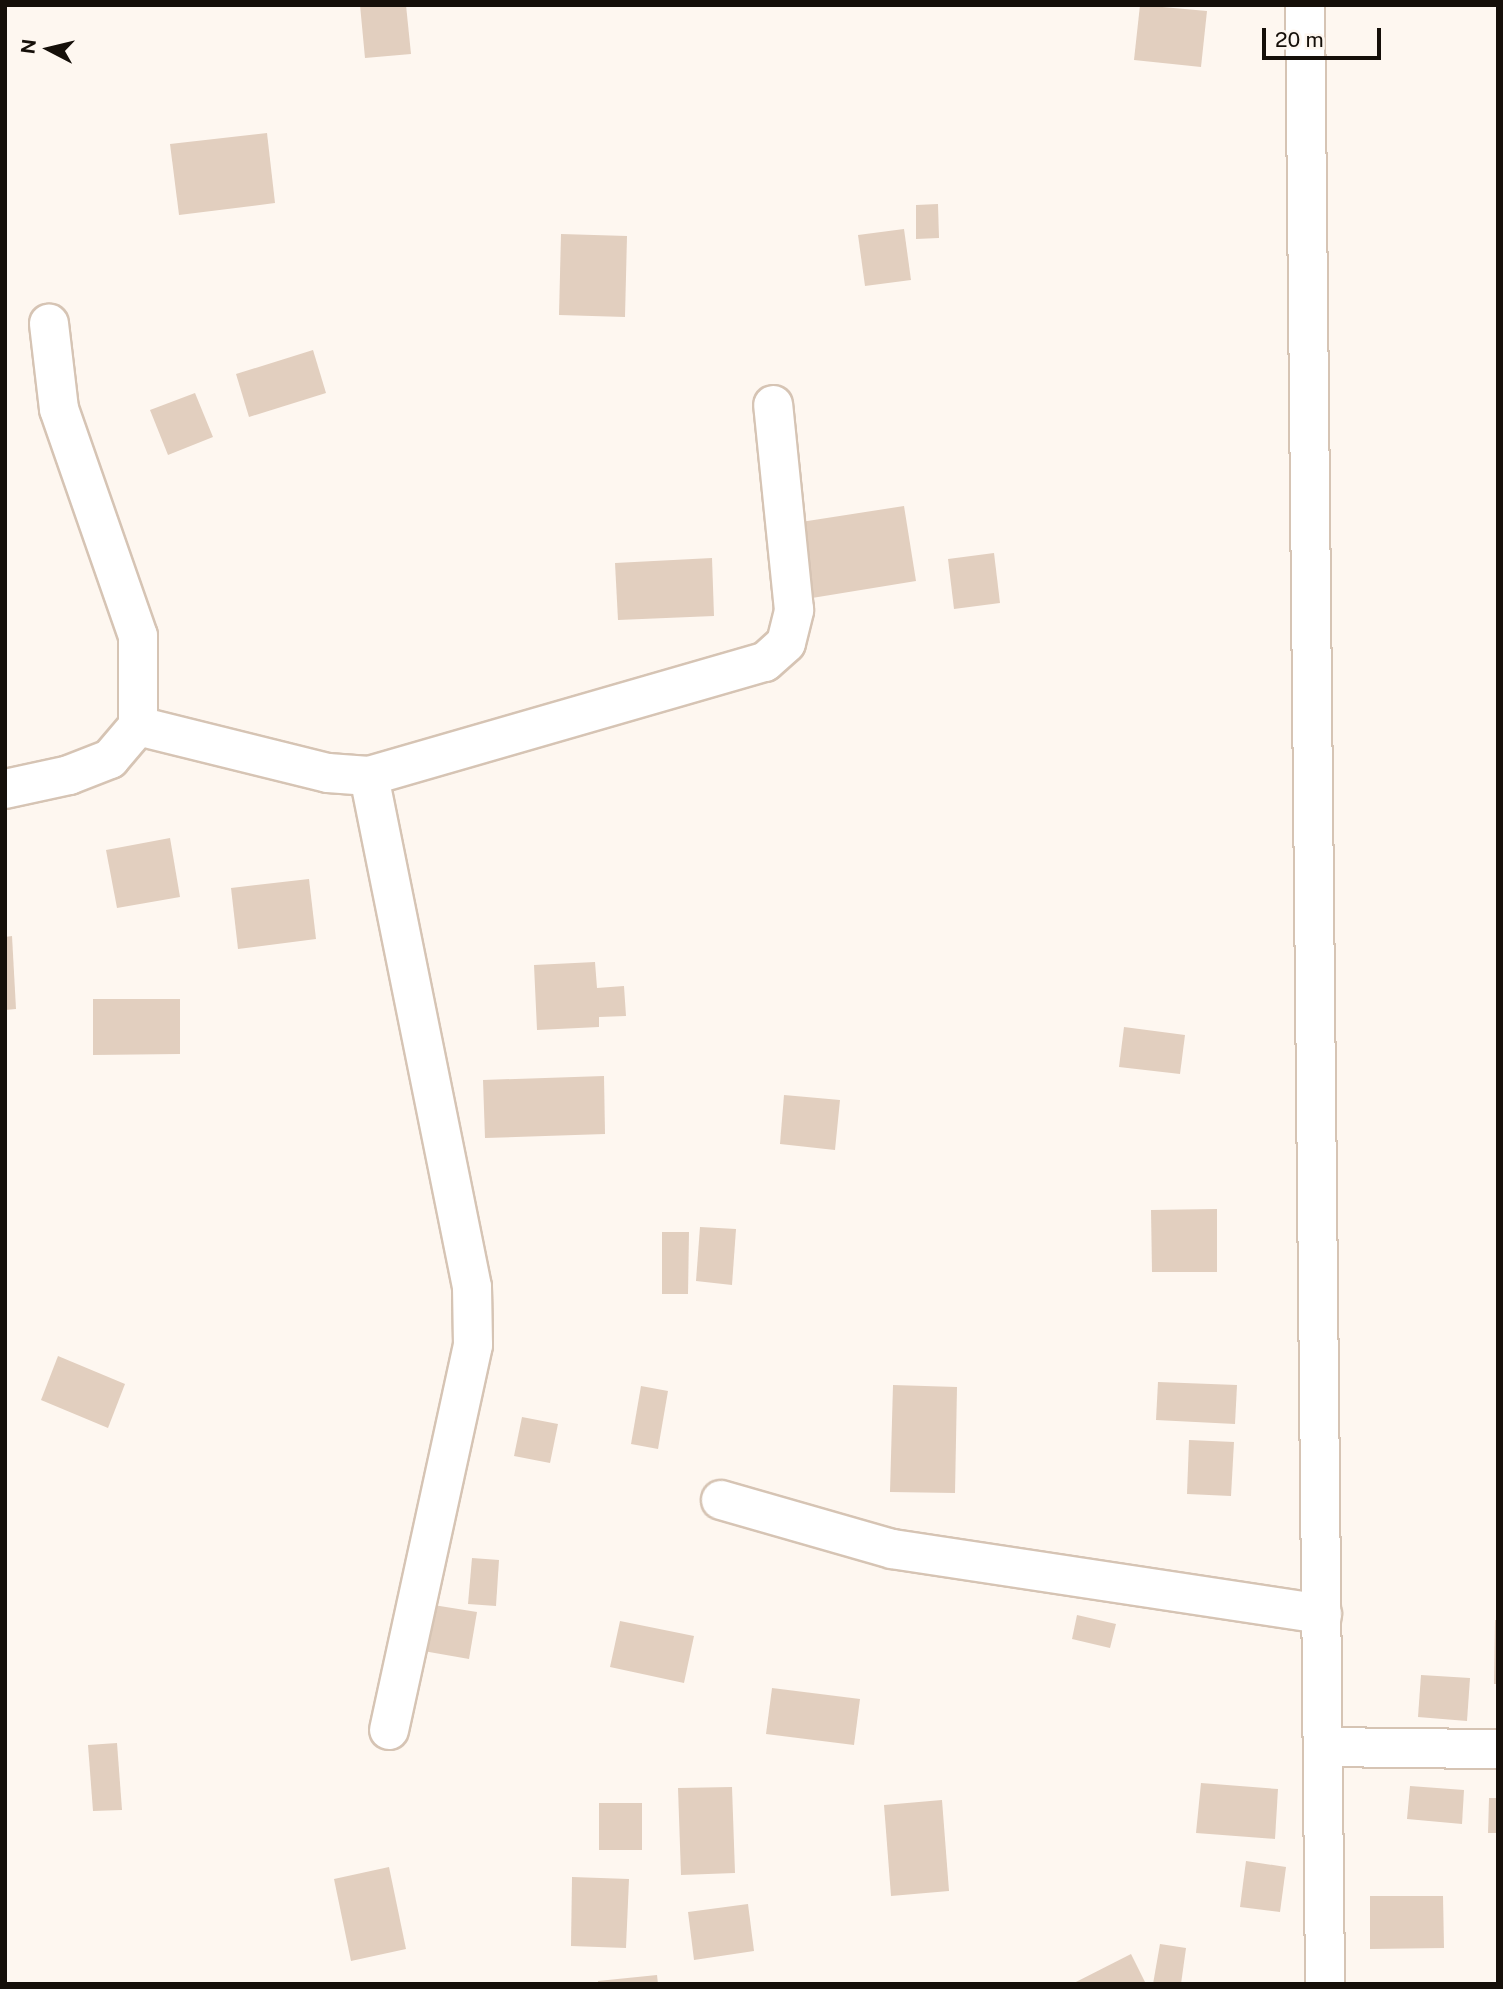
<!DOCTYPE html>
<html>
<head>
<meta charset="utf-8">
<style>
	body { margin:0 }
	#map { position:relative; width:1503px; height:1989px; overflow:hidden; background:#fef7f0; font-family:"Public Sans",sans-serif }
	div>[style] { position:absolute }
	[style*='--x'] { left:calc(var(--x)*1px); top:calc(var(--y)*1px); width:calc(var(--w)*1px); rotate:calc(var(--a)*1deg) }
	.building>* { inset:0; background:#e2cfbf }
	.roads { filter:drop-shadow(2px 0 #d6c4b4) drop-shadow(-2px 0 #d6c4b4) drop-shadow(0 2px #d6c4b4) drop-shadow(0 -2px #d6c4b4) }
	.minor>* { height:38px; margin:-19px; padding:0 19px; transform-origin:19px; border-radius:19px; background:#fff }
	span { translate:-50% -50%; white-space:nowrap; text-align:center; line-height:1.15; -webkit-text-stroke:5px #fef7f0; paint-order:stroke }
	.frame { position:absolute; inset:0; border:7px solid #150f09; pointer-events:none }
	.north { position:absolute; left:14px; top:14px; width:70px; height:70px; -webkit-text-stroke:5px #fef7f0; paint-order:stroke; rotate:277deg; font-size:19px; font-weight:700; line-height:28px; text-align:center; color:#150f09 }
	.north::after { content:''; display:block; margin:auto; width:24px; height:32px; background:#150f09; clip-path:polygon(50% 0,100% 100%,50% 72%,0 100%) }
	.scale { position:absolute; left:1262px; top:28px; width:119px; height:32px; box-sizing:border-box; border:4px solid #150f09; border-top:0; padding-left:9px; font-size:21px; line-height:24px; white-space:nowrap; color:#150f09; -webkit-text-stroke:5px #fef7f0; paint-order:stroke }
</style>
</head>
<body>
<div id="map">
	<div class="building">
		<i style="clip-path:polygon(360px 5px,406px 5px,411px 54px,365px 58px)"></i>
		<i style="clip-path:polygon(1140px 5px,1207px 11px,1201px 67px,1134px 60px)"></i>
		<i style="clip-path:polygon(267px 133px,275px 203px,179px 215px,170px 144px)"></i>
		<i style="clip-path:polygon(938px 204px,939px 238px,916px 239px,916px 205px)"></i>
		<i style="clip-path:polygon(904px 229px,911px 280px,865px 286px,858px 235px)"></i>
		<i style="clip-path:polygon(561px 234px,627px 236px,625px 317px,559px 315px)"></i>
		<i style="clip-path:polygon(313px 350px,326px 393px,249px 417px,236px 374px)"></i>
		<i style="clip-path:polygon(195px 393px,213px 437px,168px 455px,150px 410px)"></i>
		<i style="clip-path:polygon(904px 506px,916px 581px,812px 598px,801px 522px)"></i>
		<i style="clip-path:polygon(994px 553px,1000px 603px,954px 609px,948px 559px)"></i>
		<i style="clip-path:polygon(712px 558px,714px 616px,618px 620px,615px 563px)"></i>
		<i style="clip-path:polygon(170px 838px,180px 897px,117px 908px,106px 850px)"></i>
		<i style="clip-path:polygon(309px 879px,316px 939px,238px 949px,231px 888px)"></i>
		<i style="clip-path:polygon(12px 936px,16px 1009px,5px 1010px,5px 937px)"></i>
		<i style="clip-path:polygon(595px 962px,597px 988px,624px 986px,626px 1016px,599px 1017px,599px 1027px,537px 1030px,534px 965px)"></i>
		<i style="clip-path:polygon(93px 999px,180px 999px,180px 1054px,93px 1055px)"></i>
		<i style="clip-path:polygon(1124px 1027px,1185px 1035px,1180px 1074px,1119px 1067px)"></i>
		<i style="clip-path:polygon(604px 1076px,605px 1134px,485px 1138px,483px 1080px)"></i>
		<i style="clip-path:polygon(784px 1095px,840px 1100px,835px 1150px,780px 1144px)"></i>
		<i style="clip-path:polygon(1217px 1209px,1217px 1272px,1152px 1272px,1151px 1210px)"></i>
		<i style="clip-path:polygon(700px 1227px,736px 1229px,732px 1285px,696px 1281px)"></i>
		<i style="clip-path:polygon(662px 1232px,689px 1232px,688px 1294px,662px 1294px)"></i>
		<i style="clip-path:polygon(58px 1356px,125px 1384px,108px 1428px,41px 1400px)"></i>
		<i style="clip-path:polygon(1158px 1382px,1237px 1385px,1235px 1424px,1156px 1420px)"></i>
		<i style="clip-path:polygon(893px 1385px,957px 1387px,955px 1493px,890px 1492px)"></i>
		<i style="clip-path:polygon(641px 1386px,668px 1391px,658px 1449px,631px 1444px)"></i>
		<i style="clip-path:polygon(522px 1417px,558px 1424px,550px 1463px,514px 1456px)"></i>
		<i style="clip-path:polygon(1189px 1440px,1234px 1442px,1231px 1496px,1187px 1494px)"></i>
		<i style="clip-path:polygon(472px 1558px,499px 1560px,496px 1606px,468px 1604px)"></i>
		<i style="clip-path:polygon(421px 1603px,477px 1612px,469px 1659px,412px 1649px)"></i>
		<i style="clip-path:polygon(1077px 1615px,1116px 1624px,1110px 1648px,1072px 1639px)"></i>
		<i style="clip-path:polygon(1495px 1620px,1498px 1620px,1498px 1684px,1494px 1684px)"></i>
		<i style="clip-path:polygon(620px 1621px,694px 1636px,684px 1683px,610px 1667px)"></i>
		<i style="clip-path:polygon(1421px 1675px,1470px 1678px,1467px 1721px,1418px 1717px)"></i>
		<i style="clip-path:polygon(772px 1688px,860px 1699px,854px 1745px,766px 1734px)"></i>
		<i style="clip-path:polygon(117px 1743px,122px 1810px,93px 1811px,88px 1745px)"></i>
		<i style="clip-path:polygon(1201px 1783px,1278px 1789px,1275px 1839px,1196px 1833px)"></i>
		<i style="clip-path:polygon(1410px 1786px,1464px 1790px,1462px 1824px,1407px 1819px)"></i>
		<i style="clip-path:polygon(732px 1787px,735px 1873px,681px 1875px,678px 1788px)"></i>
		<i style="clip-path:polygon(1489px 1798px,1498px 1798px,1498px 1833px,1488px 1833px)"></i>
		<i style="clip-path:polygon(942px 1800px,949px 1891px,891px 1896px,884px 1805px)"></i>
		<i style="clip-path:polygon(599px 1803px,642px 1803px,642px 1850px,599px 1850px)"></i>
		<i style="clip-path:polygon(1246px 1861px,1286px 1867px,1280px 1912px,1240px 1907px)"></i>
		<i style="clip-path:polygon(389px 1867px,406px 1949px,351px 1961px,334px 1879px)"></i>
		<i style="clip-path:polygon(572px 1877px,629px 1879px,626px 1948px,571px 1946px)"></i>
		<i style="clip-path:polygon(1370px 1896px,1443px 1896px,1444px 1948px,1370px 1949px)"></i>
		<i style="clip-path:polygon(748px 1904px,754px 1951px,694px 1960px,688px 1912px)"></i>
		<i style="clip-path:polygon(1160px 1944px,1186px 1948px,1181px 1984px,1153px 1984px)"></i>
		<i style="clip-path:polygon(1131px 1954px,1146px 1984px,1072px 1984px)"></i>
		<i style="clip-path:polygon(657px 1975px,658px 1984px,598px 1984px,598px 1981px)"></i>
	</div>
	<div class="roads">
		<div class="minor">
			<i style="--x:1305;--y:5;--w:1979;--a:89.42"></i>
			<i style="--x:138;--y:726;--w:196;--a:13.9"></i>
			<i style="--x:328;--y:773;--w:41;--a:4.2"></i>
			<i style="--x:369;--y:776;--w:412;--a:-16.1"></i>
			<i style="--x:765;--y:662;--w:28;--a:-42"></i>
			<i style="--x:786;--y:643;--w:34;--a:-76"></i>
			<i style="--x:794;--y:610;--w:206;--a:-95.8"></i>
			<i style="--x:369;--y:776;--w:521;--a:78.6"></i>
			<i style="--x:472;--y:1287;--w:58;--a:89"></i>
			<i style="--x:473;--y:1345;--w:394;--a:102.3"></i>
			<i style="--x:5;--y:789;--w:66;--a:-12.3"></i>
			<i style="--x:69;--y:775;--w:44;--a:-21.3"></i>
			<i style="--x:110;--y:759;--w:43;--a:-49.7"></i>
			<i style="--x:138;--y:726;--w:90;--a:-90"></i>
			<i style="--x:138;--y:636;--w:240;--a:-109.2"></i>
			<i style="--x:59;--y:409;--w:86;--a:-96.7"></i>
			<i style="--x:721;--y:1500;--w:178;--a:16"></i>
			<i style="--x:892;--y:1549;--w:435;--a:8.6"></i>
			<i style="--x:1323;--y:1747;--w:175;--a:0.7"></i>
		</div>
	</div>
	<div class="frame"></div>
	<div class="north">N</div>
	<div class="scale">20 m</div>
</div>
</body>
</html>
